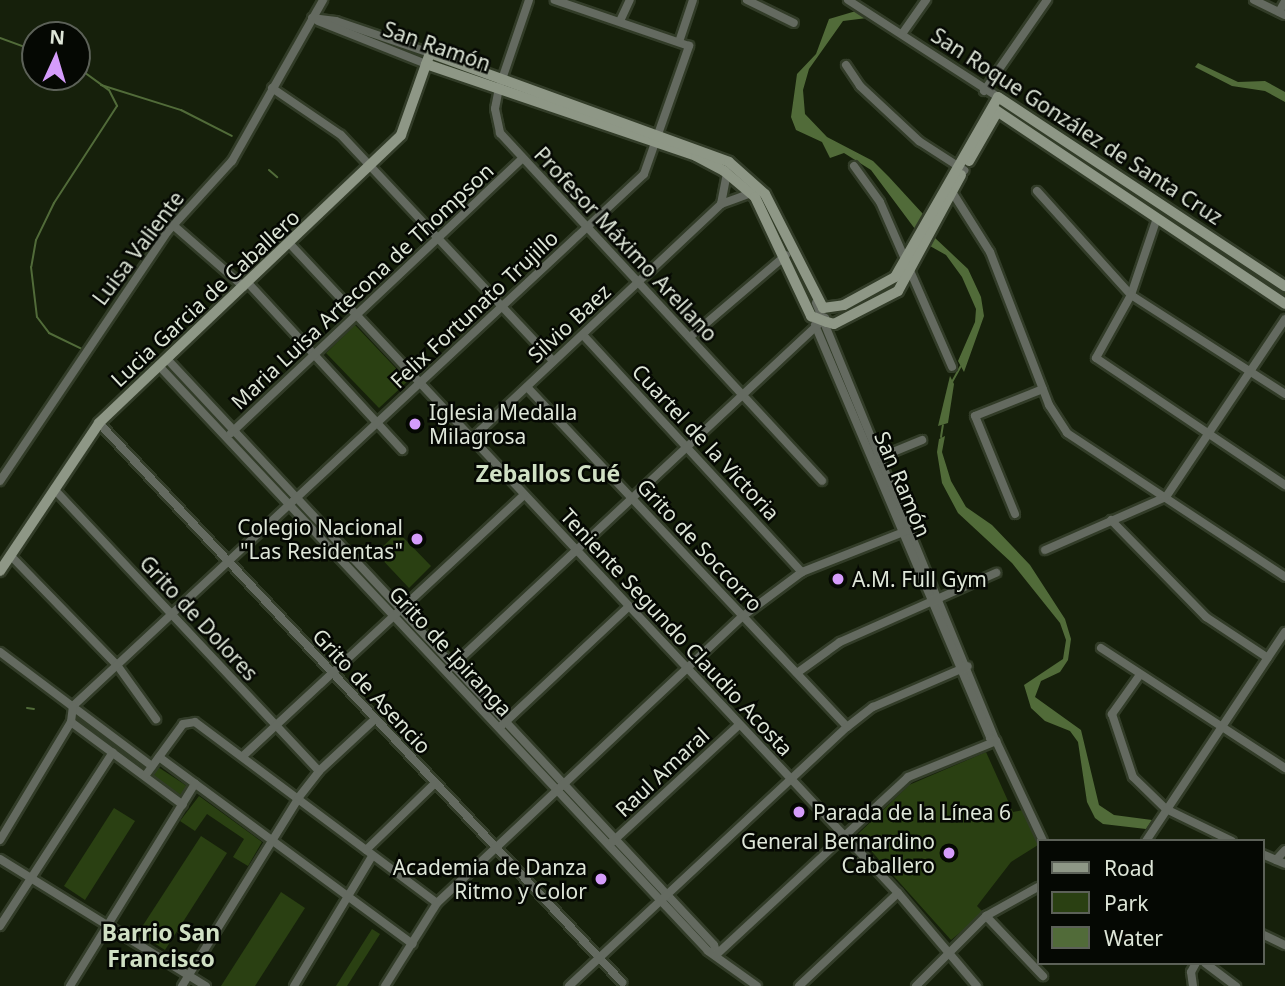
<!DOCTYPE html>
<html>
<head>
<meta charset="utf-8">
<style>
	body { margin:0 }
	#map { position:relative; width:1285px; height:986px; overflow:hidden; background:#16200b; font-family:"Noto Sans",sans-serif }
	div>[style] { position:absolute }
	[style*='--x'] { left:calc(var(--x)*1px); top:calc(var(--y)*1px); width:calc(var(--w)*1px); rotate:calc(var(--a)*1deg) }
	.green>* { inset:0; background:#2a4012 }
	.water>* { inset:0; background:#516b39 }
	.stream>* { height:2px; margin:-1px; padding:0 1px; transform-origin:1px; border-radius:1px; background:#516b39 }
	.roads { filter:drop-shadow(2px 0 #323c28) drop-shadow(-2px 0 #323c28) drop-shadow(0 2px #323c28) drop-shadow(0 -2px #323c28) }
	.street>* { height:8px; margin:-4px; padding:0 4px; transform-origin:4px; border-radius:4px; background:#646a60 }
	.secondary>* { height:10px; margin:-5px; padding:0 5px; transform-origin:5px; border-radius:5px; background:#8e9786 }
	.dots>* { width:19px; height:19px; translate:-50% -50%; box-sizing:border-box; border:4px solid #050803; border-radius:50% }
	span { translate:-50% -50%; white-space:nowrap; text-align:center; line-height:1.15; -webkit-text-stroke:5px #050803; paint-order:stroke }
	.street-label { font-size:21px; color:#dee6d8 }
	.poi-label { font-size:21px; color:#dee6d8 }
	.left { translate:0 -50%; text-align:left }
	.right { translate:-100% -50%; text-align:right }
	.neighbourhood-label { font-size:23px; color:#d0e0c4; font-weight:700 }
	.legend { position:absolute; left:1037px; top:839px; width:228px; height:126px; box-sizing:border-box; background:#050803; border:2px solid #5c6158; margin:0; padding:9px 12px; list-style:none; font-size:21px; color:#dee6d8 }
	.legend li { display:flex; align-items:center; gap:14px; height:35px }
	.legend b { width:35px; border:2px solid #5c6158 }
	.north { position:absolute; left:21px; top:21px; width:70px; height:70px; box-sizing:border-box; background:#050803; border:2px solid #5c6158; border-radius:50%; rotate:4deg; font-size:19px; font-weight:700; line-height:28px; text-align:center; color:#dee6d8 }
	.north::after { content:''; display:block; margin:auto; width:24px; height:32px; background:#d59cfb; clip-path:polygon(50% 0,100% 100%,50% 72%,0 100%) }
</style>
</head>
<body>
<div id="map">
	<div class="green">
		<i style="clip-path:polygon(1031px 124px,1285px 289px,1285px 297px,1031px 127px)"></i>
		<i style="clip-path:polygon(355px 325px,408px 381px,379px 408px,326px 353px)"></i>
		<i style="clip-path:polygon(398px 532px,431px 566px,409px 588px,376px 553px)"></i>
		<i style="clip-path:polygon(986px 752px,1013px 812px,1023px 810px,1038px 845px,1011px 862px,977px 906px,984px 913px,951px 940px,857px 835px,909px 785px)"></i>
		<i style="clip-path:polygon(158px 767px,187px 786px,182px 796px,153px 776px)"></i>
		<i style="clip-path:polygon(199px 796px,262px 842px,248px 866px,233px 857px,244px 839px,207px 814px,195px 831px,180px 821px)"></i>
		<i style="clip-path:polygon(114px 808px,135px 821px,85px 900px,64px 886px)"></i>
		<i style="clip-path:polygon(201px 836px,227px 853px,165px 950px,138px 933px)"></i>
		<i style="clip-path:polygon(281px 892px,305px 908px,255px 986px,221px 986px)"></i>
		<i style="clip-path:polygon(372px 929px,380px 934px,347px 986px,336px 986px)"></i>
	</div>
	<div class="water">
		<i style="clip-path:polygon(856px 11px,867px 18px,843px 21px,809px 69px,803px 90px,805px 114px,827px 137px,873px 161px,889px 177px,923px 214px,915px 229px,871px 170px,844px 153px,830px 158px,822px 142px,796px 130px,791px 117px,797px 74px,816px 54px,829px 19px)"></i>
		<i style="clip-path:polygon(1198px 63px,1238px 82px,1265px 81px,1285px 92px,1285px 102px,1265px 91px,1232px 86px,1195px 67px)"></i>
		<i style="clip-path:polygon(934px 237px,968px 269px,981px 297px,984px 316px,964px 372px,958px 361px,975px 322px,976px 309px,962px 277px,946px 255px,930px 246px)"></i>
		<i style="clip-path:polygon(950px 376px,954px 384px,948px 423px,938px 426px)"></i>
		<i style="clip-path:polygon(945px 436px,942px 452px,951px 481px,966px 507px,992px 525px,1030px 565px,1065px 619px,1071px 639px,1068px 660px,1060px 672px,1041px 681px,1035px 697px,1081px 730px,1099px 805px,1114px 815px,1152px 820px,1146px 829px,1103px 824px,1095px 818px,1087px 802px,1078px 742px,1070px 731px,1045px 721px,1031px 708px,1024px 685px,1063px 659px,1066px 640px,1060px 623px,1012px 563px,958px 513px,942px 483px,937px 452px,939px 439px)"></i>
	</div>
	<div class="stream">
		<i style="--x:0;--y:38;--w:37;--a:20"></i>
		<i style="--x:77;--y:67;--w:39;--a:36"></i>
		<i style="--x:109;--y:90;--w:18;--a:63"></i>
		<i style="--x:117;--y:106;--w:116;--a:123"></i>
		<i style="--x:54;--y:203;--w:41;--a:115.9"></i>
		<i style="--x:36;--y:240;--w:27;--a:100"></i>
		<i style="--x:31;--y:267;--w:50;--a:83.2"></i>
		<i style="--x:37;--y:317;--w:20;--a:53"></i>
		<i style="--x:49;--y:333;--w:37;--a:26"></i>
		<i style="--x:101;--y:85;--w:84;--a:17.4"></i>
		<i style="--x:181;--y:110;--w:57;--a:27"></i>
		<i style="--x:269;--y:170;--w:11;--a:41"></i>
		<i style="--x:952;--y:382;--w:18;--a:-61"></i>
		<i style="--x:941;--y:437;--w:12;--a:-81"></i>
		<i style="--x:27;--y:708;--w:7;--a:8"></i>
	</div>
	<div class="roads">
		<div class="street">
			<i style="--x:529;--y:0;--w:93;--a:108.8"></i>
			<i style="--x:499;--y:88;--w:21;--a:101"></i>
			<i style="--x:495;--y:109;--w:25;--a:78"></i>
			<i style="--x:500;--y:133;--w:474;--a:47.2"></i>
			<i style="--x:747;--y:0;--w:52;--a:26.1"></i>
			<i style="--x:848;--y:0;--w:179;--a:32.9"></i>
			<i style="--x:1254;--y:0;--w:34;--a:26"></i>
			<i style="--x:1279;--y:12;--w:13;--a:-61"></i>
			<i style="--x:312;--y:18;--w:24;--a:7"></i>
			<i style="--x:336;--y:21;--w:99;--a:18.8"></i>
			<i style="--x:318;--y:21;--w:116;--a:21.7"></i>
			<i style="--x:620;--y:21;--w:23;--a:-65"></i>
			<i style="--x:902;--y:34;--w:42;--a:-54.8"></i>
			<i style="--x:679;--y:42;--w:44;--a:-71.6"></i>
			<i style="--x:846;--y:65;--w:25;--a:56"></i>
			<i style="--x:860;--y:86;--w:81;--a:43"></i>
			<i style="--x:919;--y:141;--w:54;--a:32.8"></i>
			<i style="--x:272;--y:88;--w:83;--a:34.3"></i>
			<i style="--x:341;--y:135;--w:310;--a:46.8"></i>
			<i style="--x:984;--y:91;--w:111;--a:-55.3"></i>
			<i style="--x:854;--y:166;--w:44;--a:54.2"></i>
			<i style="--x:880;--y:202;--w:180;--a:66.4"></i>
			<i style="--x:949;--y:187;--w:77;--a:57.8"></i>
			<i style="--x:990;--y:252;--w:164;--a:68.9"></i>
			<i style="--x:1049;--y:405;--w:33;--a:57"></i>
			<i style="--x:1067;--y:433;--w:261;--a:33.4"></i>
			<i style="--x:1037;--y:191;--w:140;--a:47.9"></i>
			<i style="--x:1131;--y:295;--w:183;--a:32.7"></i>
			<i style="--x:721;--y:204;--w:33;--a:-79"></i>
			<i style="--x:1157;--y:218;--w:81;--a:108.7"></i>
			<i style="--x:1131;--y:295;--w:72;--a:119.1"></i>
			<i style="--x:1096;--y:358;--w:228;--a:33.9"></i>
			<i style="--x:173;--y:225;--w:94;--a:41.1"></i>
			<i style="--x:290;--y:244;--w:889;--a:46.87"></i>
			<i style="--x:898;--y:893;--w:122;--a:49.7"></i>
			<i style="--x:249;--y:284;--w:226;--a:47.3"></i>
			<i style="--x:816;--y:303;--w:474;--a:67.7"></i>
			<i style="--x:996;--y:741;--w:110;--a:64.8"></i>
			<i style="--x:815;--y:325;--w:449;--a:67"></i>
			<i style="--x:990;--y:738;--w:7;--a:27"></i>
			<i style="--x:583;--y:335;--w:323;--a:47.3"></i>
			<i style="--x:690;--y:337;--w:126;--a:-40.5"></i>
			<i style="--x:168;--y:360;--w:800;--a:46.97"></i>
			<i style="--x:714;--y:945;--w:9;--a:72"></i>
			<i style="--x:161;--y:368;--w:799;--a:46.82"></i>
			<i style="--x:708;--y:951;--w:60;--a:35.5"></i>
			<i style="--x:527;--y:387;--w:467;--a:46.7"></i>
			<i style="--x:99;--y:423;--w:766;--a:46.91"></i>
			<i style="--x:231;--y:433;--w:400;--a:-43.3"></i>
			<i style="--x:471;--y:439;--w:343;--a:-43.2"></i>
			<i style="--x:721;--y:204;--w:32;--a:-20"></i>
			<i style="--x:876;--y:459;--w:50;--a:-22.4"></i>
			<i style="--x:0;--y:481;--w:301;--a:-56.1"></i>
			<i style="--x:168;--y:231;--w:95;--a:-47.6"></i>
			<i style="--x:232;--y:161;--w:185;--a:-60.5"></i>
			<i style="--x:54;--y:489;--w:387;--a:46.8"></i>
			<i style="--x:1015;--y:514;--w:106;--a:-112.2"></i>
			<i style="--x:975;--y:416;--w:73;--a:-21.7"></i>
			<i style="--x:1111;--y:520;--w:136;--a:45.6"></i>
			<i style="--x:1206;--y:617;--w:74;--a:33.5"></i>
			<i style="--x:1045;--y:550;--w:132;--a:-23.7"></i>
			<i style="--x:1166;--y:497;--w:214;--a:-56.2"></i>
			<i style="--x:10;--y:555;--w:153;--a:45.8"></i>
			<i style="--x:117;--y:665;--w:67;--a:54.2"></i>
			<i style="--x:1101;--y:648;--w:220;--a:33.1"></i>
			<i style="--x:0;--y:652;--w:190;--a:36.9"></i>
			<i style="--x:448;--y:670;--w:516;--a:-43.04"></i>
			<i style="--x:797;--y:673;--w:53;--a:-35.8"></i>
			<i style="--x:840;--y:642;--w:171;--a:-23.9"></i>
			<i style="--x:1139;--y:676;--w:47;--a:125.4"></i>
			<i style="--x:1112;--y:714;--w:66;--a:71.6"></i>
			<i style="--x:1133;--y:777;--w:46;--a:44.1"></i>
			<i style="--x:1166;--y:809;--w:73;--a:25.9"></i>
			<i style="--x:73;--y:706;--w:780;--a:-42.97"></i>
			<i style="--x:644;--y:174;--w:136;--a:-70.6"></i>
			<i style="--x:689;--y:46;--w:142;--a:-161.1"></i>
			<i style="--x:71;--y:722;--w:139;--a:36.5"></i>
			<i style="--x:501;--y:726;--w:174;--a:-43.1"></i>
			<i style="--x:243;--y:756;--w:382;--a:-42.9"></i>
			<i style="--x:159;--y:757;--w:315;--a:36.4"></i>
			<i style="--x:145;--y:776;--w:64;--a:-53.8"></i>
			<i style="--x:183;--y:724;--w:12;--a:-9"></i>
			<i style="--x:195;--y:722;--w:302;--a:36.8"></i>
			<i style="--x:0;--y:840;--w:138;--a:-59"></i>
			<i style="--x:71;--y:722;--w:16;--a:-83"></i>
			<i style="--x:1146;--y:841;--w:251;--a:-56.4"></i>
			<i style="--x:611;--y:843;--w:174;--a:-42.7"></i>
			<i style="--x:366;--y:850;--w:95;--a:-44.1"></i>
			<i style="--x:1262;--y:854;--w:25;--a:23"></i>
			<i style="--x:0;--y:859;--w:242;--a:31.7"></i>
			<i style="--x:1276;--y:860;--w:13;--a:-48"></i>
			<i style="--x:986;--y:916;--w:83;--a:46.5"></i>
			<i style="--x:0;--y:926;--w:207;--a:-57"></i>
			<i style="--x:1262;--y:934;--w:25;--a:26"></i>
			<i style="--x:717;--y:954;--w:260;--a:-42.8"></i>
			<i style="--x:908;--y:777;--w:95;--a:-22.2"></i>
			<i style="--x:1205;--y:963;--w:39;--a:37"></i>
			<i style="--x:70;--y:986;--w:238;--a:-58.3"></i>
			<i style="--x:182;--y:986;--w:222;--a:-58.2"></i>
			<i style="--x:299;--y:797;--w:33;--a:-52"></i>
			<i style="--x:319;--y:771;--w:75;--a:-42.8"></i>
			<i style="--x:294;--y:986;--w:152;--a:-59"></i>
			<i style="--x:385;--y:986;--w:98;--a:-57.9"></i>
			<i style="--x:437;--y:903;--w:420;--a:-43.2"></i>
			<i style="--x:743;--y:616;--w:74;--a:-36.7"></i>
			<i style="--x:802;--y:572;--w:117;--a:-21.5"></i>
			<i style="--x:569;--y:986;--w:380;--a:-43"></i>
			<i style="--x:847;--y:727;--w:33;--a:-38"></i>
			<i style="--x:873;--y:707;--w:103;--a:-23.3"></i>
			<i style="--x:799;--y:986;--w:136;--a:-43.2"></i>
			<i style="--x:916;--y:986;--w:99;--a:-45"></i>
			<i style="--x:986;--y:916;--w:60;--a:-29.1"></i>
			<i style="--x:1193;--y:986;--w:14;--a:-98"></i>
			<i style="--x:1191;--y:972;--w:10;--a:-61"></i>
		</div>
		<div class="secondary">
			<i style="--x:426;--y:64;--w:285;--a:18.8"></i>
			<i style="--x:696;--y:156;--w:32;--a:28"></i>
			<i style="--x:724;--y:171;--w:40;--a:40"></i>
			<i style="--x:755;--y:197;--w:132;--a:64.8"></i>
			<i style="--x:811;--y:316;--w:17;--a:21"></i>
			<i style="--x:827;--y:322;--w:7;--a:16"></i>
			<i style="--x:834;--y:324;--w:72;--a:-27.3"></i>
			<i style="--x:898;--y:291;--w:132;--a:-61.5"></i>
			<i style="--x:994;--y:109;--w:350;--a:33.8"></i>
			<i style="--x:969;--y:161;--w:54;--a:-60.1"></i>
			<i style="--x:0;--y:571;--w:178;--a:-56.2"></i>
			<i style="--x:99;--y:423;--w:417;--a:-43.6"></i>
			<i style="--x:401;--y:135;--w:87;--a:-70.5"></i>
			<i style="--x:430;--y:53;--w:318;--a:20"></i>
			<i style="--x:729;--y:162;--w:48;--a:41.6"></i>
			<i style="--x:765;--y:194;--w:128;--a:63"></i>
			<i style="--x:823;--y:308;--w:21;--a:-8"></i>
			<i style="--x:844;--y:305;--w:58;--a:-28.8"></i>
			<i style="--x:895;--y:277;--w:207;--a:-60.2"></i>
			<i style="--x:998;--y:97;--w:344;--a:33.4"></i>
		</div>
	</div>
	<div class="dots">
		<i style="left:415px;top:424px;background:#d59cfb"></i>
		<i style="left:417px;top:539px;background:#d59cfb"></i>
		<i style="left:838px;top:579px;background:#d59cfb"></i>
		<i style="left:799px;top:812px;background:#d59cfb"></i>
		<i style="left:949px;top:853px;background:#d59cfb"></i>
		<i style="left:601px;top:879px;background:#d59cfb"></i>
	</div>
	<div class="street-label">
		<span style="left:437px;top:46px;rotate:19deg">San Ramón</span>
		<span style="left:1077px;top:126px;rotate:33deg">San Roque González de Santa Cruz</span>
		<span style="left:626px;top:244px;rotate:47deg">Profesor Máximo Arellano</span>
		<span style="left:138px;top:248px;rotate:-53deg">Luisa Valiente</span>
		<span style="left:362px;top:286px;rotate:-43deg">Maria Luisa Artecona de Thompson</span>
		<span style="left:205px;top:298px;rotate:-43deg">Lucia Garcia de Caballero</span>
		<span style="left:474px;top:309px;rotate:-43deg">Felix Fortunato Trujillo</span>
		<span style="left:569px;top:323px;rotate:-43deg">Silvio Baez</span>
		<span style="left:706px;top:442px;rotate:47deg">Cuartel de la Victoria</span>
		<span style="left:903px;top:484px;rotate:67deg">San Ramón</span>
		<span style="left:700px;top:545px;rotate:47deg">Grito de Soccorro</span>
		<span style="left:199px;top:618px;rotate:47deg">Grito de Dolores</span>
		<span style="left:677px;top:632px;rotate:47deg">Teniente Segundo Claudio Acosta</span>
		<span style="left:451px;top:651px;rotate:47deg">Grito de Ipiranga</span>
		<span style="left:372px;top:691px;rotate:47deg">Grito de Asencio</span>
		<span style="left:662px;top:772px;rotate:-43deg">Raul Amaral</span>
	</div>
	<div class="poi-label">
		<span class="left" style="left:429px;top:424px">Iglesia Medalla<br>Milagrosa</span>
		<span class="right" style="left:403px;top:539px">Colegio Nacional<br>"Las Residentas"</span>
		<span class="left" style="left:852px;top:579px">A.M. Full Gym</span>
		<span class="left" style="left:813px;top:812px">Parada de la Línea 6</span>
		<span class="right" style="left:935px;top:853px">General Bernardino<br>Caballero</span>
		<span class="right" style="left:587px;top:879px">Academia de Danza<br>Ritmo y Color</span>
	</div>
	<div class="neighbourhood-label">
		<span style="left:548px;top:473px">Zeballos Cué</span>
		<span style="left:161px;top:945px">Barrio San<br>Francisco</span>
	</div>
	<ul class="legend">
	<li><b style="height:9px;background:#8e9786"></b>Road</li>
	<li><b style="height:19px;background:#2a4012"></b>Park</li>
	<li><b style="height:19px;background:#516b39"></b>Water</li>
	</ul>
	<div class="north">N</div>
</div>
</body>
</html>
